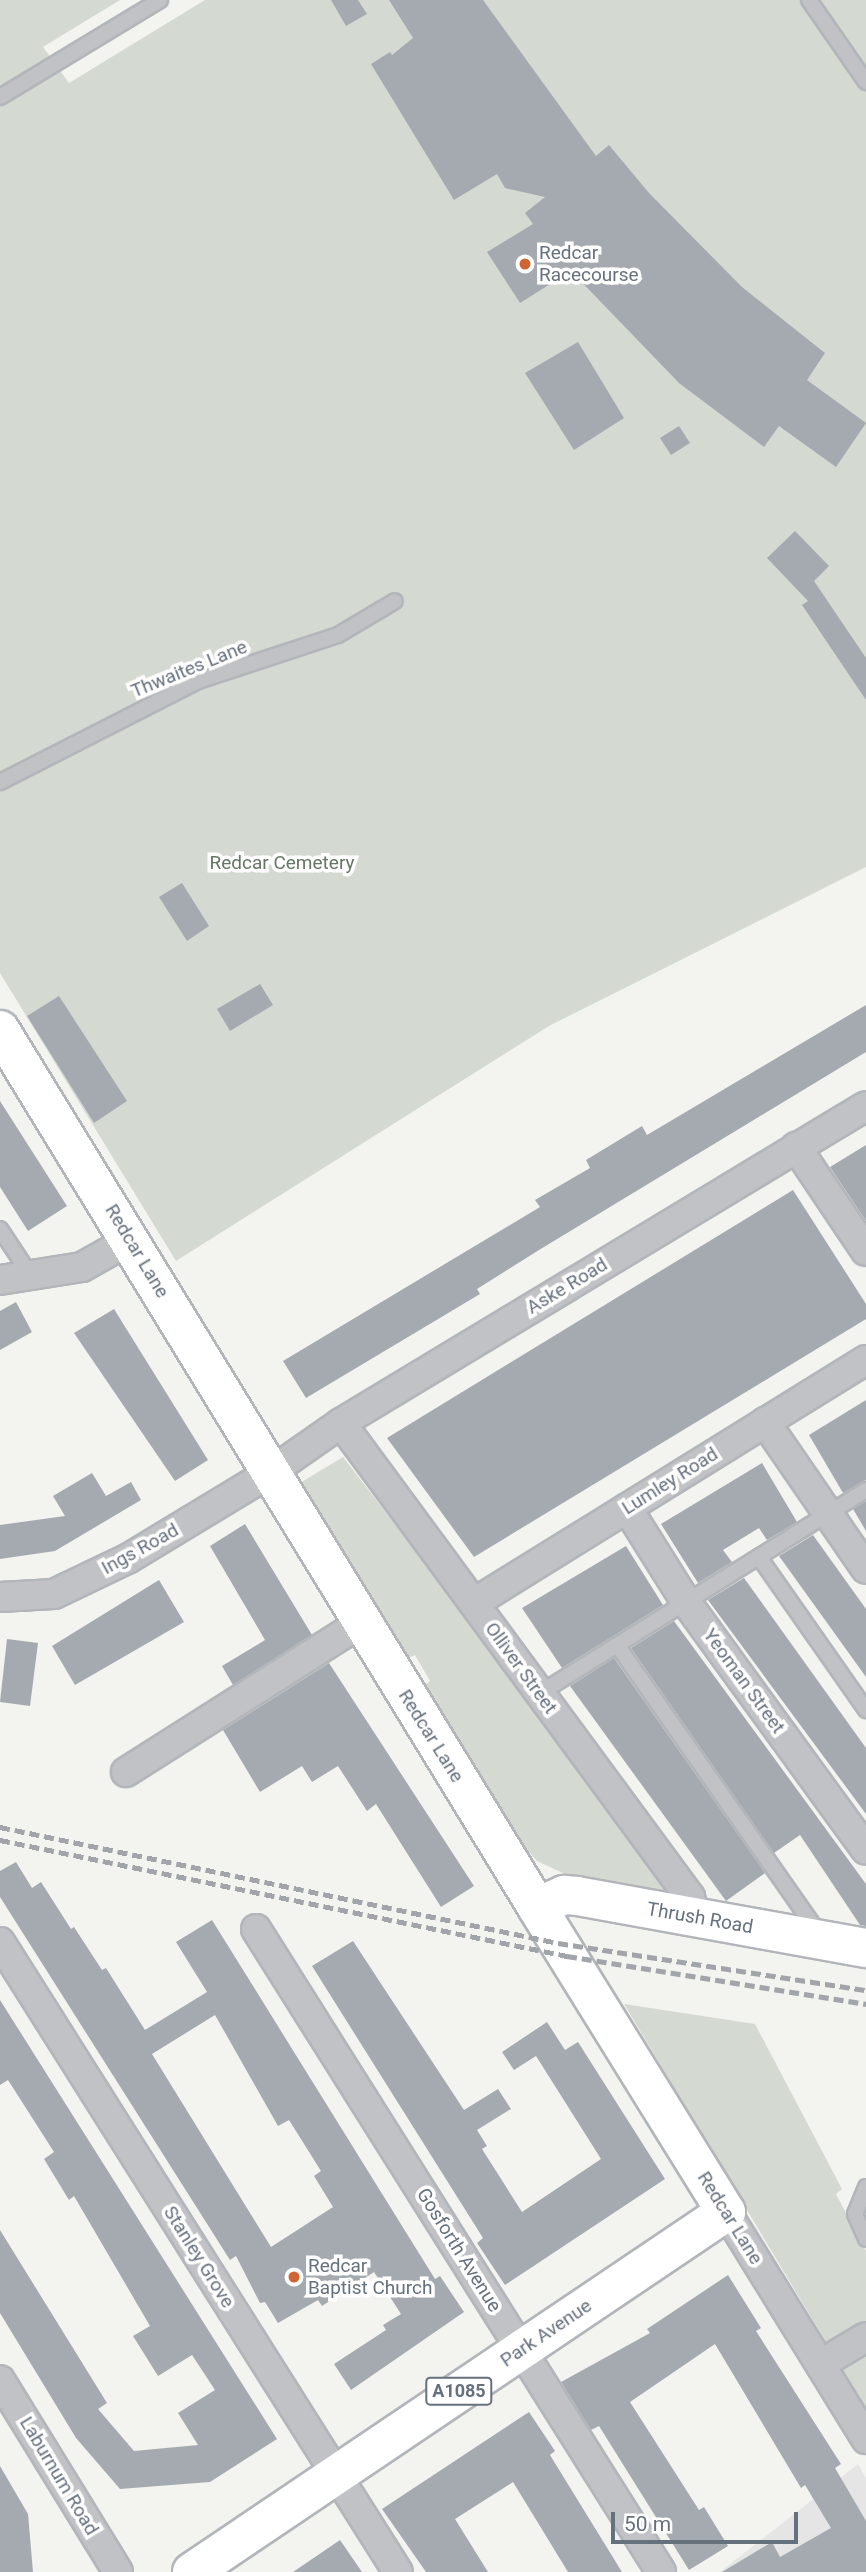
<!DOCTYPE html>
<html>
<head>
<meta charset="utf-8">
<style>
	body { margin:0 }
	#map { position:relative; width:866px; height:2572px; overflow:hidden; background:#f3f4f0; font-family:Roboto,sans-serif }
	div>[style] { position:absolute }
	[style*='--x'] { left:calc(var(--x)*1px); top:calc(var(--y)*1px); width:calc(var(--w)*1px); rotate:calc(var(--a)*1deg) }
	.built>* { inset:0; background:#e4e5e4 }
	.green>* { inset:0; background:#d4dad2 }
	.building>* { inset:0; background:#a4aab0 }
	.roads { filter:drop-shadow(2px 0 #b2b6ba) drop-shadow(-2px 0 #b2b6ba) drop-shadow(0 2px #b2b6ba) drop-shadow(0 -2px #b2b6ba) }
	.service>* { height:14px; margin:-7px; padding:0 7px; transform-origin:7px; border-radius:7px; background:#c0c2c5 }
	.minor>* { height:28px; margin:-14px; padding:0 14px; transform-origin:14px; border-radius:14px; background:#c0c2c5 }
	.secondary>* { height:38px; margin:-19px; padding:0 19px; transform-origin:19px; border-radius:19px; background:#fff }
	.primary>* { height:38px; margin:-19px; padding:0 19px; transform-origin:19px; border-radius:19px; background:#fff }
	.rail>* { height:5px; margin-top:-2.5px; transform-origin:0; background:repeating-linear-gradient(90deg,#a1a5aa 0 10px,transparent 0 15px) }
	.dots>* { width:19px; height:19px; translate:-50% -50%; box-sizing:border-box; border:4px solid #fff; border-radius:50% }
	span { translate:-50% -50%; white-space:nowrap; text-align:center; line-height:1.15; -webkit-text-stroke:7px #fff; paint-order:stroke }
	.shield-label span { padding:2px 5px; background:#fff; border:2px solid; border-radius:5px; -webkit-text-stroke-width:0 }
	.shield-label { font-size:18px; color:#66717e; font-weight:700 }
	.poi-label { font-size:19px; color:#66717e }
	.left { translate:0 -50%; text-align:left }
	.street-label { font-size:19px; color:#66717e }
	.park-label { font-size:19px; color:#667664 }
	.scale { position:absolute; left:611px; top:2512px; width:187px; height:32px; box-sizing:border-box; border:4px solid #66717e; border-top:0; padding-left:9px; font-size:21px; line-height:24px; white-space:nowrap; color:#66717e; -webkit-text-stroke:5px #fff; paint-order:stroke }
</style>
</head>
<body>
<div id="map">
	<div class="built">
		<i style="clip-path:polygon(858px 2464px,866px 2478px,866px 2572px,720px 2572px)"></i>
	</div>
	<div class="green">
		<i style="clip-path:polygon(0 0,120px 0,43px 47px,69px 83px,205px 0,866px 0,866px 867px,549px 1026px,176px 1261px,0 973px)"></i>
		<i style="clip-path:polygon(343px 1457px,651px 1856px,674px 1897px,565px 1874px,537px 1861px,516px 1837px,425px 1685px,430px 1681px,415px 1655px,409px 1658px,300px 1483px)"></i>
		<i style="clip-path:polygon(624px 2004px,755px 2024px,842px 2189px,836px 2194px,866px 2251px,866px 2328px,827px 2344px)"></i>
		<i style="clip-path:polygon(866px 2344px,866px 2408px,840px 2366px)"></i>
	</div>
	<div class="building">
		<i style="clip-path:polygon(331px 0,358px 0,367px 14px,346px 26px)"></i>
		<i style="clip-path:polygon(389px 0,483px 0,596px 156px,609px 145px,649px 193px,742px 287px,825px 353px,807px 380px,866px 423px,836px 467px,779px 426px,764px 447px,679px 383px,571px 271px,520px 303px,487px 252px,533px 224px,525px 213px,545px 197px,505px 188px,497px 174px,454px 200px,371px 64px,390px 52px,392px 55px,413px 38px)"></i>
		<i style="clip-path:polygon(578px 342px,624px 418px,574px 450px,525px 373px)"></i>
		<i style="clip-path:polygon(679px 426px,690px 443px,671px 455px,660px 438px)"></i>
		<i style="clip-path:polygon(795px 531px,829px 566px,814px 581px,866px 658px,866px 700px,802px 605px,808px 601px,767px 558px)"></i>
		<i style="clip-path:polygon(182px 883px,209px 926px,187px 941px,159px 897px)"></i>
		<i style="clip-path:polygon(260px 984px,273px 1005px,230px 1031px,217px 1009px)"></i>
		<i style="clip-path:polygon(59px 996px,127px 1101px,94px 1123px,27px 1016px)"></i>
		<i style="clip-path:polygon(866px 1005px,866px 1052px,539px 1250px,477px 1289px,480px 1294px,306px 1398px,283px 1361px,540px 1207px,535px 1200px,590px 1168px,586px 1160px,642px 1126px,647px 1135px)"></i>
		<i style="clip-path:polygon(0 1101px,67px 1206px,28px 1231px,0 1187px)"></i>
		<i style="clip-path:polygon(866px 1145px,866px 1221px,830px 1167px)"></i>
		<i style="clip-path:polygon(793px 1190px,866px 1304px,866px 1319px,474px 1557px,387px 1438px)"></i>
		<i style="clip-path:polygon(16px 1302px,32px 1332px,0 1350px,0 1311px)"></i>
		<i style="clip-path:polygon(114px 1309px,208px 1460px,175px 1481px,74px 1333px)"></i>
		<i style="clip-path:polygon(866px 1400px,866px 1480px,843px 1493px,809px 1435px)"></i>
		<i style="clip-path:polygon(762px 1463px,797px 1522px,767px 1540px,759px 1528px,723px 1550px,732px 1562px,698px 1583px,661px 1524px)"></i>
		<i style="clip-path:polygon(92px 1473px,106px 1496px,131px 1482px,141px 1500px,55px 1551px,0 1559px,0 1525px,65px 1516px,53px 1496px)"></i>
		<i style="clip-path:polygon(866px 1501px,866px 1531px,853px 1509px)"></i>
		<i style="clip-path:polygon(245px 1524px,312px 1635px,233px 1685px,222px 1666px,265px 1640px,210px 1546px)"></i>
		<i style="clip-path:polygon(813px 1535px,866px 1609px,866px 1677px,779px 1556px)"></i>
		<i style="clip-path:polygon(626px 1546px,663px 1605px,562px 1668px,522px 1608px)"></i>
		<i style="clip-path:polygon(744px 1578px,866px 1748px,866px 1814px,708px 1600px)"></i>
		<i style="clip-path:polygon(159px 1580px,184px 1622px,75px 1685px,52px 1646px)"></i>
		<i style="clip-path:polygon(674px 1621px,866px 1884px,866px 1926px,860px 1925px,800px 1835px,774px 1853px,631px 1648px)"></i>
		<i style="clip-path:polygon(7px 1639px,38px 1643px,30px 1706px,0 1702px)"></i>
		<i style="clip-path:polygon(614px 1658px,765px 1873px,726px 1901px,570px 1686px)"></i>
		<i style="clip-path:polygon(329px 1663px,474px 1886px,441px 1907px,376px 1804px,367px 1811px,338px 1766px,312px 1782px,302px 1766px,260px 1792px,223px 1730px)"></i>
		<i style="clip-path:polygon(evenodd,16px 1862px,32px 1888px,41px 1882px,71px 1929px,74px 1927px,102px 1970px,106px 1968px,145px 2030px,207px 1992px,176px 1942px,212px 1920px,435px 2279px,440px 2276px,464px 2312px,351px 2390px,334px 2364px,386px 2330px,383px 2325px,401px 2314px,374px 2272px,322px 2306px,318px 2300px,278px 2323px,265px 2302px,260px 2303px,236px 2256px,230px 2260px,0 1897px,0 1871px,16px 1862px,215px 2015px,278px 2126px,289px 2120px,321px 2171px,314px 2176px,333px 2207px,271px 2247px,152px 2054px,215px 2015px)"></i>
		<i style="clip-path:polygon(353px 1941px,464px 2110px,498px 2089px,511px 2109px,477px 2130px,487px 2146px,482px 2149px,522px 2212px,601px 2159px,536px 2056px,514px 2070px,502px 2052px,547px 2022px,565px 2050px,578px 2042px,665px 2179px,505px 2285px,477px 2243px,483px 2238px,312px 1966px)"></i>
		<i style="clip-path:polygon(0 2000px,277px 2439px,210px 2482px,120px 2489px,76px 2438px,0 2313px,0 2230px,107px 2403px,98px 2409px,134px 2451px,198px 2445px,178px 2413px,215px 2390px,192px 2355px,158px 2376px,133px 2336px,150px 2326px,74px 2196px,69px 2200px,44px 2159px,54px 2152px,8px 2080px,0 2085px)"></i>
		<i style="clip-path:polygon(728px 2275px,761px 2328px,756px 2331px,841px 2464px,835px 2468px,866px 2521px,866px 2572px,722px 2572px,772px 2542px,780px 2557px,831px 2528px,805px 2485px,801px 2488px,715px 2344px,630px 2402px,699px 2510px,704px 2507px,728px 2546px,689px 2570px,599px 2426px,591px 2430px,561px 2382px,650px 2333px,647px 2329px)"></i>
		<i style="clip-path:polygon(529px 2412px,555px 2451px,550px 2455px,622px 2572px,568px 2572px,513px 2482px,455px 2519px,488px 2572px,426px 2572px,382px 2509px)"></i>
		<i style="clip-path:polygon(0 2466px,28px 2514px,33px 2572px,0 2572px)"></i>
		<i style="clip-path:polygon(340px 2540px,362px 2572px,293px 2572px)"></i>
	</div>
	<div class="roads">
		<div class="service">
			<i style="--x:809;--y:0;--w:100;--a:55.2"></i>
			<i style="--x:0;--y:97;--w:187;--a:-31.2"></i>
			<i style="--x:0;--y:782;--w:222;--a:-27"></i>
			<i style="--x:198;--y:681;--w:147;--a:-18.2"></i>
			<i style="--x:338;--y:635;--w:66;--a:-30.8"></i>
			<i style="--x:0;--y:1229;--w:56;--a:56.6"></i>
			<i style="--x:759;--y:1557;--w:187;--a:55"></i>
			<i style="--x:617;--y:1645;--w:349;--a:55"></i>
			<i style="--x:540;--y:1693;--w:384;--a:-31.9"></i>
			<i style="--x:866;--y:2187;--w:29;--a:112"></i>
			<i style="--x:855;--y:2214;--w:27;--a:66"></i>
		</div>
		<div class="minor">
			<i style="--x:796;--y:1147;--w:125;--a:56.1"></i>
			<i style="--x:0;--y:1280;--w:83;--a:-9"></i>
			<i style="--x:82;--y:1267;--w:55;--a:-29.4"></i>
			<i style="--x:765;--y:1422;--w:178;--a:55.5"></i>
			<i style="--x:341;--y:1423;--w:589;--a:53.64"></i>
			<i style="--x:690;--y:1897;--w:20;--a:75"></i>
			<i style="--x:627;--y:1508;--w:111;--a:57.9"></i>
			<i style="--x:686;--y:1602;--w:306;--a:54"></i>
			<i style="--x:0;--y:1597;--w:54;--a:-3.2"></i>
			<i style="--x:54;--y:1594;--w:83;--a:-25.6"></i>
			<i style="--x:129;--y:1558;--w:166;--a:-31.2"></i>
			<i style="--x:271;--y:1472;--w:85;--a:-35"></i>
			<i style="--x:341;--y:1423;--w:613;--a:-31.12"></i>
			<i style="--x:474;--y:1603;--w:461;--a:-31.8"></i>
			<i style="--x:126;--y:1772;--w:278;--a:-32.4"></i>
			<i style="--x:256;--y:1929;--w:760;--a:57.79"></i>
			<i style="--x:0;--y:1942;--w:745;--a:57.72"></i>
			<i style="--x:726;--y:2212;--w:267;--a:58.3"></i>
			<i style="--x:821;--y:2364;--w:52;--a:-31"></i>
			<i style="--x:0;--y:2380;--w:225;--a:58.4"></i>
		</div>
		<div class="secondary">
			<i style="--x:0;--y:1030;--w:1028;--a:58.52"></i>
		</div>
		<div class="primary">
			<i style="--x:192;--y:2572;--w:644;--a:-33.99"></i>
			<i style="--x:726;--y:2212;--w:359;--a:-121.8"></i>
			<i style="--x:537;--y:1907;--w:30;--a:-24"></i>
			<i style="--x:564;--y:1895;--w:13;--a:4"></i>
			<i style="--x:577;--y:1896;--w:294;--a:10.2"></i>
		</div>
	</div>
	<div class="rail">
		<i style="--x:0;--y:1827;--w:570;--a:11.74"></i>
		<i style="--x:558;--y:1943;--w:312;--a:8.7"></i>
		<i style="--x:0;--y:1840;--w:579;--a:11.56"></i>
		<i style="--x:567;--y:1956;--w:303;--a:9.1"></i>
	</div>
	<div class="dots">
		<i style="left:525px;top:264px;background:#d16433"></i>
		<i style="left:294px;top:2277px;background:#d16433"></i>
	</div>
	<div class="shield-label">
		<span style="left:459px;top:2391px">A1085</span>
	</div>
	<div class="poi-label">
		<span class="left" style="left:539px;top:264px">Redcar<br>Racecourse</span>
		<span class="left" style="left:308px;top:2277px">Redcar<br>Baptist Church</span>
	</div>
	<div class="street-label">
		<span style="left:189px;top:669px;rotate:-22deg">Thwaites Lane</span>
		<span style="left:137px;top:1251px;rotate:59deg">Redcar Lane</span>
		<span style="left:567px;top:1286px;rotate:-31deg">Aske Road</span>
		<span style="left:670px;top:1481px;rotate:-32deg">Lumley Road</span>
		<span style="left:140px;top:1549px;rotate:-29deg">Ings Road</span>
		<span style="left:521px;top:1668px;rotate:54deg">Olliver Street</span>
		<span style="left:744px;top:1681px;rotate:54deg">Yeoman Street</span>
		<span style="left:431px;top:1736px;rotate:58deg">Redcar Lane</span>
		<span style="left:700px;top:1918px;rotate:10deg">Thrush Road</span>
		<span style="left:730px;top:2218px;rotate:58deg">Redcar Lane</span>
		<span style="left:459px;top:2250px;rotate:58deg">Gosforth Avenue</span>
		<span style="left:199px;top:2257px;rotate:58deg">Stanley Grove</span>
		<span style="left:546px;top:2333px;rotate:-34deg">Park Avenue</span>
		<span style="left:59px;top:2476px;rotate:59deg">Laburnum Road</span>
	</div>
	<div class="park-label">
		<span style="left:282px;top:863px">Redcar Cemetery</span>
	</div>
	<div class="scale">50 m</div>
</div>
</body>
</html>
